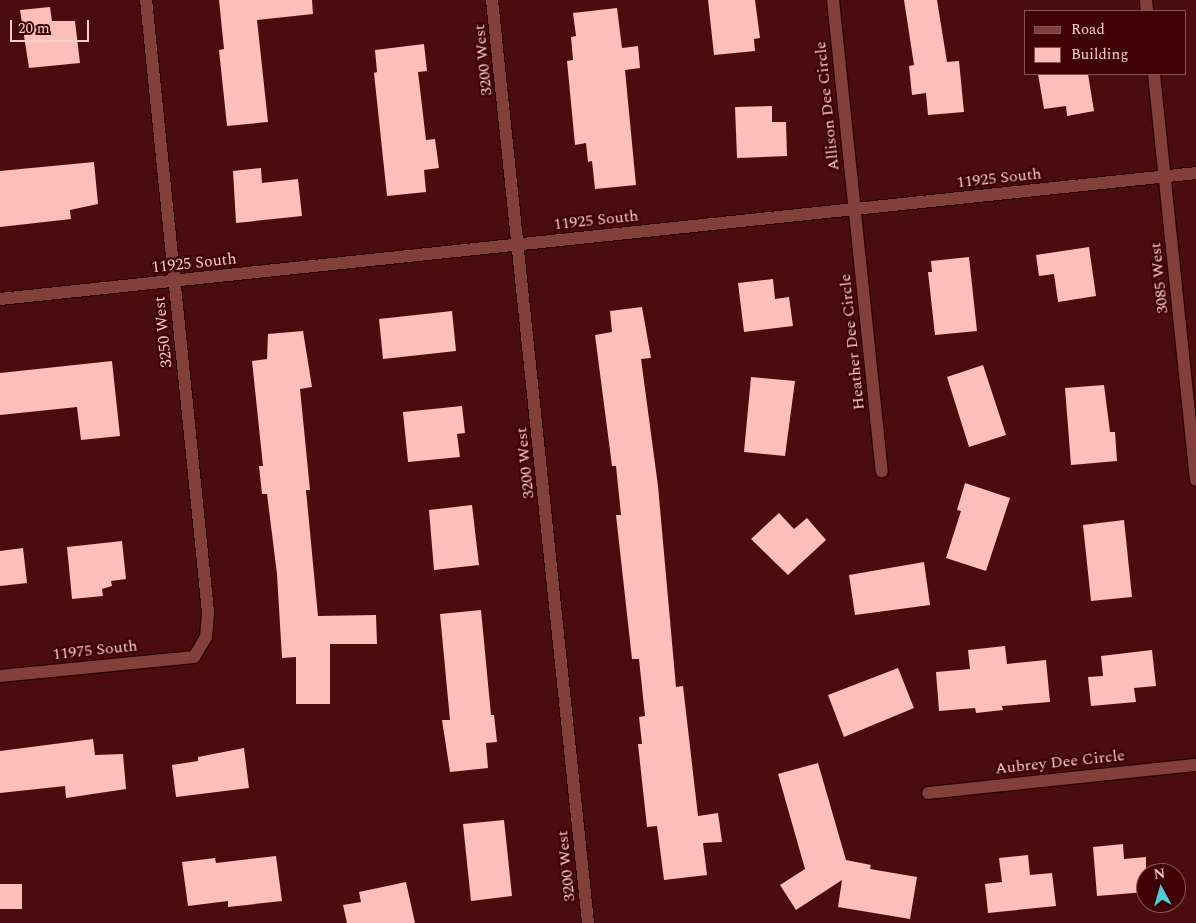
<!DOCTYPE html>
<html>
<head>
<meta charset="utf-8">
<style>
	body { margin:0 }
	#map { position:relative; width:1196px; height:923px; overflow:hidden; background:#4b0c0f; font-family:Spectral,serif }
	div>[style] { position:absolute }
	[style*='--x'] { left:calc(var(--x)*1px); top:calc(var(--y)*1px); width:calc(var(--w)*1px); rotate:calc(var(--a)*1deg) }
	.building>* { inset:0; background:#febeb9 }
	.roads { filter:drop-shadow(1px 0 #290001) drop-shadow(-1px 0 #290001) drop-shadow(0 1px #290001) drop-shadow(0 -1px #290001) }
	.minor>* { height:12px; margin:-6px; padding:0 6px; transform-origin:6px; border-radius:6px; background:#823f3c }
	span { translate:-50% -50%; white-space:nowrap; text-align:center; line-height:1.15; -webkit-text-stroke:5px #3f0105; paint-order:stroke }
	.street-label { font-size:16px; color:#f8cfcc }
	.legend { position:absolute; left:1024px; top:10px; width:162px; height:65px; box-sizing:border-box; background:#3f0105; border:1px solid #895355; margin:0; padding:6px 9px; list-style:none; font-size:15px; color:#f8cfcc }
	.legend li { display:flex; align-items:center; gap:10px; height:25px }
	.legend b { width:25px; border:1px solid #895355 }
	.north { position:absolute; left:1136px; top:863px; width:50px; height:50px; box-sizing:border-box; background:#3f0105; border:1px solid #895355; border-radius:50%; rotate:354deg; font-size:14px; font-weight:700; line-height:20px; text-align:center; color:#f8cfcc }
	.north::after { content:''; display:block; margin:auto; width:18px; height:22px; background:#52cbd7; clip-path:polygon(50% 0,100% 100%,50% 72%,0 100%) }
	.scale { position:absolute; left:10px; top:20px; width:79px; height:22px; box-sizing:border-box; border:2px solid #f8cfcc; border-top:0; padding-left:6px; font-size:15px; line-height:18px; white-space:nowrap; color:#f8cfcc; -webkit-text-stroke:4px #3f0105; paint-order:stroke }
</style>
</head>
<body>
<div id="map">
	<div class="building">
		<i style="clip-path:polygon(219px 0,312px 0,313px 14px,257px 20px,268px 122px,227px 126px,219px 50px,224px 49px)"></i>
		<i style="clip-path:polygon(708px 0,755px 0,760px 38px,754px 39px,755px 51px,714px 55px)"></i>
		<i style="clip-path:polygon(904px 0,937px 0,947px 62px,959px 61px,964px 112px,928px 115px,926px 93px,912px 95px,909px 66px,914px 65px)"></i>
		<i style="clip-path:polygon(50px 7px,52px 21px,75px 21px,80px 63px,29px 68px,20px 10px)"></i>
		<i style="clip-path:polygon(617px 8px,622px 48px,638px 46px,640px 68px,625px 70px,636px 185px,595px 189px,592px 161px,588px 162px,586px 143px,575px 145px,567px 61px,573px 60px,571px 37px,576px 36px,573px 13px)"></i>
		<i style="clip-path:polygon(424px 44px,427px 71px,418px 72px,426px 140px,435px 139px,439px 168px,424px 170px,426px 192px,387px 196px,374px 73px,377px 72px,375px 50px)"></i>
		<i style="clip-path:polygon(1038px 74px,1088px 74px,1094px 111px,1067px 116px,1066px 106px,1044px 109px)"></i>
		<i style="clip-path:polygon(772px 106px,772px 122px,786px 122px,787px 156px,737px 158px,735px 107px)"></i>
		<i style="clip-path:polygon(94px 162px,98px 204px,70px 210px,71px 219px,0 227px,0 171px)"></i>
		<i style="clip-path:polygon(261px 168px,262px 183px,298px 179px,302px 216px,236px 223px,233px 171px)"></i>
		<i style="clip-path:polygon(1089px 247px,1096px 296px,1058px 302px,1054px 274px,1039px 276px,1036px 255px)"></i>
		<i style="clip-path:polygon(969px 257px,977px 331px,935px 335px,928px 272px,932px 272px,931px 261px)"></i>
		<i style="clip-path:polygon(773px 279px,775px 299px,789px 297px,793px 326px,744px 332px,738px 283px)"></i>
		<i style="clip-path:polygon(642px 307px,651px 358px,641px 359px,658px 486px,676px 687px,683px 686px,698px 816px,718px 813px,722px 842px,703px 843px,707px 875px,664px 880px,657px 826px,647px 827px,638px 744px,642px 744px,639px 717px,645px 716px,639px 659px,632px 659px,616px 515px,621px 515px,616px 466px,612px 466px,595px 335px,612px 332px,610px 311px)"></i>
		<i style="clip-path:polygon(452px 311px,456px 351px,383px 359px,379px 319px)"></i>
		<i style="clip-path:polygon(303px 331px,312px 387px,300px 389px,310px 490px,306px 490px,318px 616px,376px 615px,377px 644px,330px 644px,330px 704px,296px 704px,296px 657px,282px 658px,277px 574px,267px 494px,262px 494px,259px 466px,263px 466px,252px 361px,267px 359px,268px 334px)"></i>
		<i style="clip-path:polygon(112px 361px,120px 436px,81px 440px,77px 407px,0 415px,0 373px)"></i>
		<i style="clip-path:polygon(983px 365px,1006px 435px,969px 447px,947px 377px)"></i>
		<i style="clip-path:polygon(751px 377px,795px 381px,785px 456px,744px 452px)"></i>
		<i style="clip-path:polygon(1104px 385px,1110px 432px,1115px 432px,1117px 461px,1071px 465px,1065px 388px)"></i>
		<i style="clip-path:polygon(462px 406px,465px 433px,457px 434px,460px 457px,408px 462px,403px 412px)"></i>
		<i style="clip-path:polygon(965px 483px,1010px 498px,986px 571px,946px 558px,961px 511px,957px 510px)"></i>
		<i style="clip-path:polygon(472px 505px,479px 565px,434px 570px,429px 510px)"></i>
		<i style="clip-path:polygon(779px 513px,794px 529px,807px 518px,826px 540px,788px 575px,751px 539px)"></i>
		<i style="clip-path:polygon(1124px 520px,1132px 597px,1091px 601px,1083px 525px)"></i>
		<i style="clip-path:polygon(122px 541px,126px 579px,111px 581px,112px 586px,102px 589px,103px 596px,72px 599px,67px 547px)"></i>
		<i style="clip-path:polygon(23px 548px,27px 583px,0 586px,0 551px)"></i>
		<i style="clip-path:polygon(924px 562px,930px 605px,855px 615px,849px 575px)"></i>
		<i style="clip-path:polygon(481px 610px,491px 715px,494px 715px,497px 742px,486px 743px,488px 768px,450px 772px,442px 720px,450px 720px,440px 614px)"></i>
		<i style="clip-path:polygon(1005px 646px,1007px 664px,1046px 660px,1050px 702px,1002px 706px,1003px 710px,976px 713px,975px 708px,939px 711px,936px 672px,970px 669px,968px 650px)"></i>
		<i style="clip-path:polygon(1152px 650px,1156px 686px,1134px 688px,1136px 702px,1091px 706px,1088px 677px,1103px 676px,1101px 656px)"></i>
		<i style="clip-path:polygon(898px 668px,914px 708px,844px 737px,828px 695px)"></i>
		<i style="clip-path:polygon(93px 739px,95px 755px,123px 754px,126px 789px,66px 798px,65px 786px,0 793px,0 751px)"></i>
		<i style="clip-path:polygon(244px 748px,249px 788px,176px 797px,172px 765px,198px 761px,198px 757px)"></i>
		<i style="clip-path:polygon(818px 763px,846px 860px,871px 865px,870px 869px,917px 877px,910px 919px,838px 907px,842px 880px,796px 910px,780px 885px,805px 869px,778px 774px)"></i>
		<i style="clip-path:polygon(504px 820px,512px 896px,471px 901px,463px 824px)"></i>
		<i style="clip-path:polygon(1123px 844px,1124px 859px,1146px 857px,1146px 892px,1097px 896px,1093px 847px)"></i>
		<i style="clip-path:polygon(1028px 855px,1030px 875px,1052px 873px,1056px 906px,988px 913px,985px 884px,1002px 882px,999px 858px)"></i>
		<i style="clip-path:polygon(276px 856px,282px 901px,228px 907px,228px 901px,188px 906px,182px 862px,215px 858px,216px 863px)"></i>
		<i style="clip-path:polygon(406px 882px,415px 923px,347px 923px,343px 905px,361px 902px,359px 892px)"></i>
		<i style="clip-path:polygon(0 884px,22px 884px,22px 909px,0 909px)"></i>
	</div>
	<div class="roads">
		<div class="minor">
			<i style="--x:492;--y:0;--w:928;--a:84.06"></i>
			<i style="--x:833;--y:0;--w:474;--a:84.1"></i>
			<i style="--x:1146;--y:0;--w:11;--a:85"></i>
			<i style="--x:1154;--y:74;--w:408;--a:84.1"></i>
			<i style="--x:0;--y:299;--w:1203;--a:-6.01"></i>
			<i style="--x:0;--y:676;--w:195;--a:-5.6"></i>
			<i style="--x:194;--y:657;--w:23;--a:-59"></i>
			<i style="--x:206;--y:637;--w:25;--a:-85"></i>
			<i style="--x:208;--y:612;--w:615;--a:-95.78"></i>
			<i style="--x:928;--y:793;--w:269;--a:-6"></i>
		</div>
	</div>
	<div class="street-label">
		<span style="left:483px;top:60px;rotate:-96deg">3200 West</span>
		<span style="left:827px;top:106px;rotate:-96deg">Allison Dee Circle</span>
		<span style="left:999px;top:178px;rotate:-6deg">11925 South</span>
		<span style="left:596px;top:220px;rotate:-6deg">11925 South</span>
		<span style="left:194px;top:263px;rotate:-6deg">11925 South</span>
		<span style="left:1159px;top:278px;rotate:-96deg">3085 West</span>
		<span style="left:163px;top:332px;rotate:-96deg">3250 West</span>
		<span style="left:852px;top:342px;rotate:-96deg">Heather Dee Circle</span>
		<span style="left:525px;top:463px;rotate:-96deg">3200 West</span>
		<span style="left:95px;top:650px;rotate:-6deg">11975 South</span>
		<span style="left:1060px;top:762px;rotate:-6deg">Aubrey Dee Circle</span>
		<span style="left:566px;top:866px;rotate:-96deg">3200 West</span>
	</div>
	<ul class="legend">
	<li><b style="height:6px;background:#823f3c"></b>Road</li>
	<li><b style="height:14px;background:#febeb9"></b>Building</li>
	</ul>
	<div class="north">N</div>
	<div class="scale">20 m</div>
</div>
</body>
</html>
